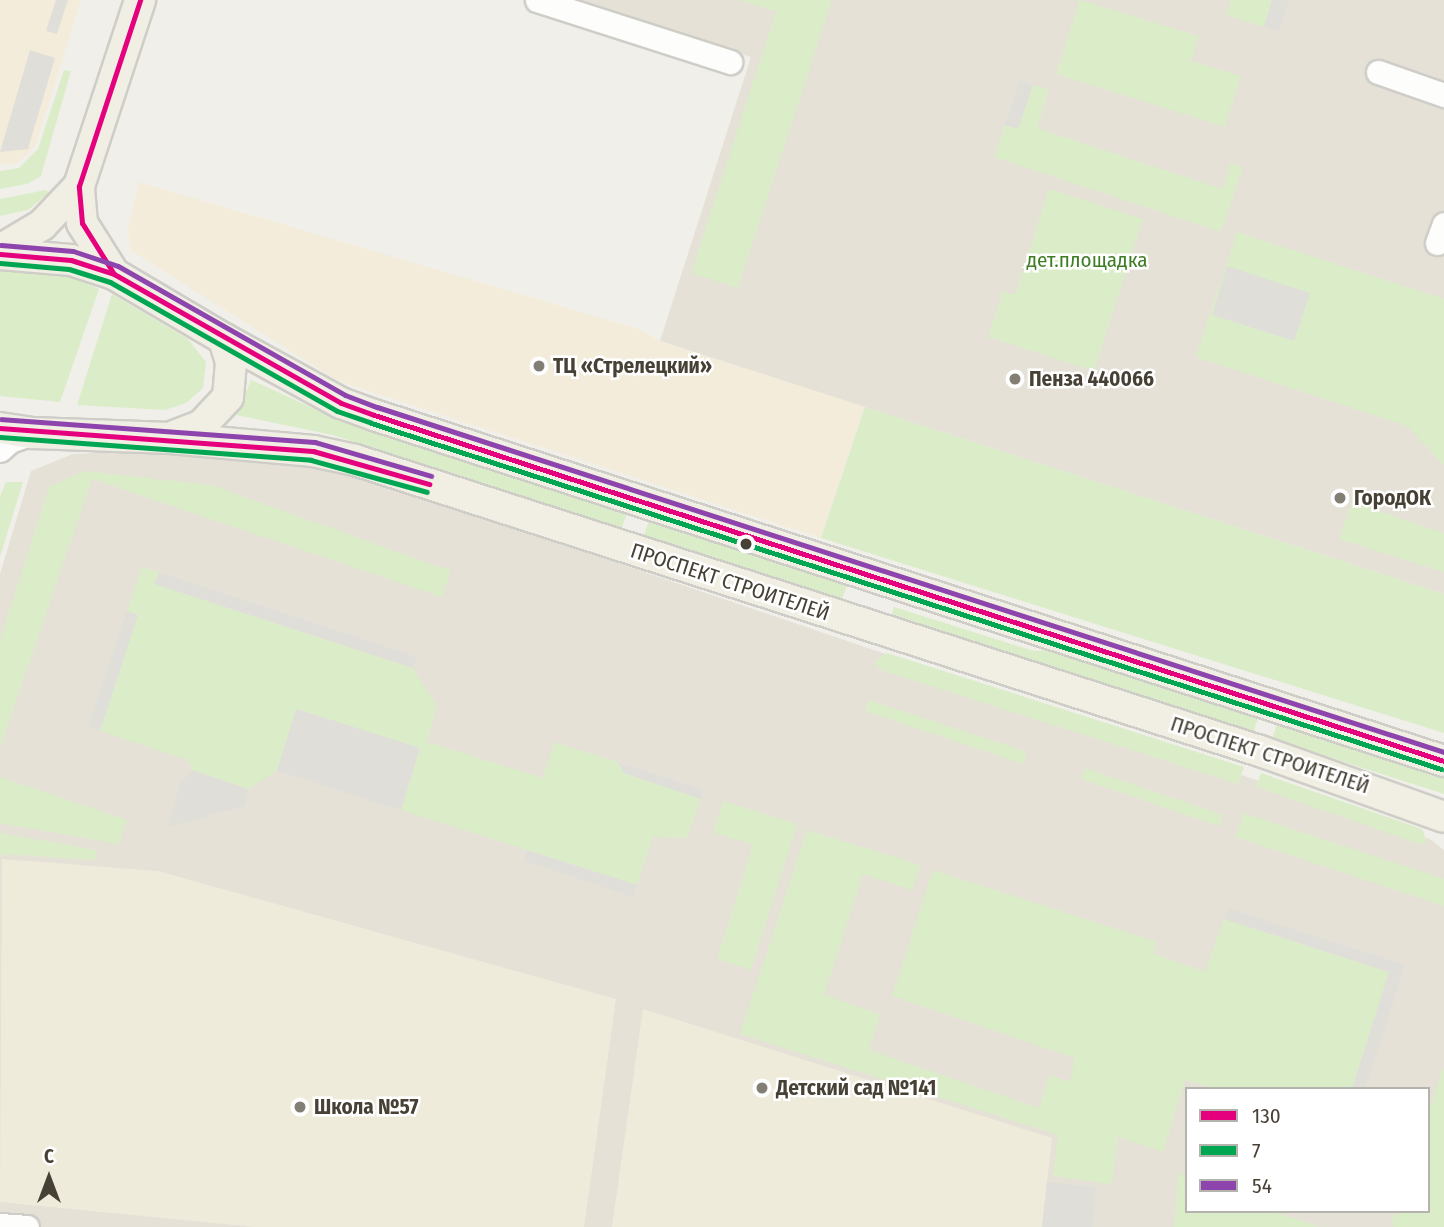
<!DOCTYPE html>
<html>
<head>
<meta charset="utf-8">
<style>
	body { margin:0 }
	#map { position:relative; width:1444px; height:1227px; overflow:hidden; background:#f0efea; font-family:"Fira Sans Condensed",sans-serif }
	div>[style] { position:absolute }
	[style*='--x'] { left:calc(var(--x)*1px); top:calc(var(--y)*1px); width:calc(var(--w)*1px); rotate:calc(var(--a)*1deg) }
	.residential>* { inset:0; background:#e5e1d7 }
	.commercial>* { inset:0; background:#f4ecdb }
	.education>* { inset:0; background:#efebdb }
	.green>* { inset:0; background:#dbedc8 }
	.parking>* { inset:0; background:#e0ded9 }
	.roads { filter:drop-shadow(2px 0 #cecdc7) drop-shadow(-2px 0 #cecdc7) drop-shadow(0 2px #cecdc7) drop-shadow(0 -2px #cecdc7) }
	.minor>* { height:23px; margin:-11.5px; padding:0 11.5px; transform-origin:11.5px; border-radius:11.5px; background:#fdfdfc }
	.major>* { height:30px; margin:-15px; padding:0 15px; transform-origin:15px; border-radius:15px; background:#f1eee3 }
	.bus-1>* { height:5px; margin:-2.5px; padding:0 2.5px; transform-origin:2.5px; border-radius:2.5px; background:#e5007d }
	.bus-2>* { height:5px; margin:-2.5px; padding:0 2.5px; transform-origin:2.5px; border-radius:2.5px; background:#00a651 }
	.bus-3>* { height:5px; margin:-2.5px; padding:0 2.5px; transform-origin:2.5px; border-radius:2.5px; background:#8e44ad }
	.dots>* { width:19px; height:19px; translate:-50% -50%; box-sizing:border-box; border:4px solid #fff; border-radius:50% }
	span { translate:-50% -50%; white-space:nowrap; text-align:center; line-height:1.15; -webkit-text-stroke:5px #fff; paint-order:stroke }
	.park-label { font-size:21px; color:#3f7d24 }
	.poi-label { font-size:21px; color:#474135; font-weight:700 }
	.left { translate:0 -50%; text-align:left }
	.street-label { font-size:21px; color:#474135 }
	.legend { position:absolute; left:1185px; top:1087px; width:245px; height:126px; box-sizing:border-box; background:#fff; border:2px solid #b5b3ae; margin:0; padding:9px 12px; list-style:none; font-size:21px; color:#474135 }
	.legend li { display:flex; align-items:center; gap:14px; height:35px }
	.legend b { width:35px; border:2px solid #b5b3ae }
	.north { position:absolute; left:14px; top:1143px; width:70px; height:70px; -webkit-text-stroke:5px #fff; paint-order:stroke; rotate:0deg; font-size:19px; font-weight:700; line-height:28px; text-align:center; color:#474135 }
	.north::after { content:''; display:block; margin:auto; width:24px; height:32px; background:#474135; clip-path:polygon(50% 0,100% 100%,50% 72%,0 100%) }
</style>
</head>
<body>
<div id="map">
	<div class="residential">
		<i style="clip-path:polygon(574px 0,1444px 0,1444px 594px,660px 341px,751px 57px)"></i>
		<i style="clip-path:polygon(evenodd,155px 450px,311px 467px,382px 483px,1430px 839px,1444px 850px,1444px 1227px,0 1227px,0 574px,31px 471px,73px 454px,155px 450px,1187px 1089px,1428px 1089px,1428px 1211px,1187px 1211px,1187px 1089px)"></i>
	</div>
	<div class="commercial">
		<i style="clip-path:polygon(0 0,81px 0,35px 147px,18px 163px,0 165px)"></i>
		<i style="clip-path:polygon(139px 182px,639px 329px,660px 341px,865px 407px,821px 538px,338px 381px,130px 250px,128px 227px)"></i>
	</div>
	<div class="education">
		<i style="clip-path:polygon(2px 859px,158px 871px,616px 999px,584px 1227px,255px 1227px,0 1202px)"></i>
		<i style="clip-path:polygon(643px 1009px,1052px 1138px,1042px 1227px,612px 1227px)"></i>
	</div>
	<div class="green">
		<i style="clip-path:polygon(740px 0,832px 0,738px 288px,691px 273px,776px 12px)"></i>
		<i style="clip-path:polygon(1080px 0,1199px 36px,1191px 61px,1241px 76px,1225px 127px,1056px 74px)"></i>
		<i style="clip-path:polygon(1231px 0,1272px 0,1264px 27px,1226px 15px)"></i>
		<i style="clip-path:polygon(64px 70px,71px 71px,41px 176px,27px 184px,0 189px,0 171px,19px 168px,38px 149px)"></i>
		<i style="clip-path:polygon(1033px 85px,1049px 90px,1037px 128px,1222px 189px,1231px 163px,1243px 167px,1221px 232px,994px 157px,1005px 125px,1018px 129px)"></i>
		<i style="clip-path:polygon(1049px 189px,1143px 219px,1094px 371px,988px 337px,1003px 291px,1015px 295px)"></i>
		<i style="clip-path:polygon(46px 190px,49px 193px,28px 210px,0 216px,0 199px)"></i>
		<i style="clip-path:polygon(1237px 232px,1444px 299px,1444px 465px,1407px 426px,1196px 357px)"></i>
		<i style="clip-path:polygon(0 263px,64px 273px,99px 289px,60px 402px,0 396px)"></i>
		<i style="clip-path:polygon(112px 294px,188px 339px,206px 362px,203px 388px,186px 403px,165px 410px,77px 405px)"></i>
		<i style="clip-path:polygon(251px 380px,337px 419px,627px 513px,621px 530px,333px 435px,236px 415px)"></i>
		<i style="clip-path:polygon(865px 407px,1444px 594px,1444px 733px,821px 538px)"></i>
		<i style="clip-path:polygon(83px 471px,211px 485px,451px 571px,442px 597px,92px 479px,0 748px,0 640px,49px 487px)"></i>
		<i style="clip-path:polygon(6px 482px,23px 482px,0 557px,0 496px)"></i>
		<i style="clip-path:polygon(1352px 502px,1444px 533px,1444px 572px,1339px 539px)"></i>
		<i style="clip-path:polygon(649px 521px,847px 585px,841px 602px,644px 535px)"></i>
		<i style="clip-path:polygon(142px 567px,159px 572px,155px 584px,413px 668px,437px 707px,427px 742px,543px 778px,554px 742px,618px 762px,624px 773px,701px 799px,687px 838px,653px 837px,637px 885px,401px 810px,420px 748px,297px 709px,277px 771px,248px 789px,192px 770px,188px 760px,100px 731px,138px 615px,127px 611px)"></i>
		<i style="clip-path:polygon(894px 607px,1034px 651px,1051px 650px,1258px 718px,1253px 734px,892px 614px)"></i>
		<i style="clip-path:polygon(887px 653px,1244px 767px,1238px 784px,881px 670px,875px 662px)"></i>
		<i style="clip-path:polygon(869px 700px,1027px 752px,1023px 764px,865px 711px)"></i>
		<i style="clip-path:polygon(1277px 724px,1444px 776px,1444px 794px,1272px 739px)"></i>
		<i style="clip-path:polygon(1085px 768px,1223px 815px,1219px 826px,1081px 779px)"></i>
		<i style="clip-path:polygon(1261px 773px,1422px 829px,1427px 842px,1420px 844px,1256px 787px)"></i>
		<i style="clip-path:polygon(0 777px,127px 820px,119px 844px,0 823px)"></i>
		<i style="clip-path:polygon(723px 801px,797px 824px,751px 970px,717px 959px,753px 845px,713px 832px)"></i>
		<i style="clip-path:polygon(1244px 813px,1444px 879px,1444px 906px,1236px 837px)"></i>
		<i style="clip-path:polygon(807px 830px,921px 865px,912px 890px,863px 874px,824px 995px,880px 1014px,869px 1050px,1039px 1108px,1050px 1075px,1070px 1082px,1075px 1058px,892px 996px,933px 870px,1157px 942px,1153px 953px,1205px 972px,1224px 919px,1389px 972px,1352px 1089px,1216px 1089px,1185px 1080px,1163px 1152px,1118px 1137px,1112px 1184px,1053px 1176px,1058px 1135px,740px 1034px)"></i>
		<i style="clip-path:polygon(0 833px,97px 850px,94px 860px,4px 854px,0 858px)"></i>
		<i style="clip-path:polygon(1444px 1066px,1444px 1227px,1397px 1227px,1391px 1225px,1396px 1211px,1428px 1211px,1428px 1113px)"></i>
		<i style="clip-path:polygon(1178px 1173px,1187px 1178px,1187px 1211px,1271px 1211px,1321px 1227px,1174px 1227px)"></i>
	</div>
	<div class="parking">
		<i style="clip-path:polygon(56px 0,68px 0,57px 34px,46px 31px)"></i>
		<i style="clip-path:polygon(1272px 0,1289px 0,1279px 32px,1264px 27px)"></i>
		<i style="clip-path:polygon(30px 50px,55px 58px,28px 149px,0 152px)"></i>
		<i style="clip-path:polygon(1020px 80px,1033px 85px,1018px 129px,1005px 125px)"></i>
		<i style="clip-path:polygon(1227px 266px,1310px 293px,1294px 341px,1212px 315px)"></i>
		<i style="clip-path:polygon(159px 572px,417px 657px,413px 668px,155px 584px)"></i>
		<i style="clip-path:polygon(127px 611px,138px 615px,100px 731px,88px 727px)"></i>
		<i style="clip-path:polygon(296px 709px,420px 748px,401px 810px,277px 771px)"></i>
		<i style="clip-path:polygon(618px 762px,703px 790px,701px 799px,624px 773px)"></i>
		<i style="clip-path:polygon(192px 770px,248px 789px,245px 806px,168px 827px,180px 783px)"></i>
		<i style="clip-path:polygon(527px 850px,637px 885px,633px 897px,524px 861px)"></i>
		<i style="clip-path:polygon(1228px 908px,1405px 965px,1365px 1089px,1352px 1089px,1389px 972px,1224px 919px)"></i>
		<i style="clip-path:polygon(1047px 1182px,1096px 1187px,1092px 1227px,1042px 1227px)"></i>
	</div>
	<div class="roads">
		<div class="minor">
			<i style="--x:537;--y:0;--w:203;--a:17.8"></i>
			<i style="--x:1378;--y:72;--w:70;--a:19.2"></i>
			<i style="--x:1437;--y:243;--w:20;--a:-70"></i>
			<i style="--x:0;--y:450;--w:13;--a:-42"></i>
			<i style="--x:10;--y:441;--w:24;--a:-19"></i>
			<i style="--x:0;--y:1225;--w:27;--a:4"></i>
		</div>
		<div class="major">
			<i style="--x:0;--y:250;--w:49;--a:-30.8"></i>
			<i style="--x:42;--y:225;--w:54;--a:-46.5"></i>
			<i style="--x:0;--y:254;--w:71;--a:4.8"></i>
			<i style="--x:71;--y:260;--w:45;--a:18"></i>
			<i style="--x:114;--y:274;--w:128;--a:30.6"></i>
			<i style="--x:224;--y:339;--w:133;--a:28.7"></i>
			<i style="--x:341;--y:403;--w:35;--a:20"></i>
			<i style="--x:374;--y:415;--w:1125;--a:17.92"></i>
			<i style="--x:114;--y:274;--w:60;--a:-122.1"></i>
			<i style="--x:82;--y:223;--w:37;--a:-95"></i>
			<i style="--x:79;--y:186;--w:196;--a:-71.8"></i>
			<i style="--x:0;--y:428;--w:33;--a:9"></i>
			<i style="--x:33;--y:433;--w:137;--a:2.1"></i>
			<i style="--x:170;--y:438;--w:144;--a:5.2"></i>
			<i style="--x:313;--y:451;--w:43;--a:12.1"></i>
			<i style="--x:355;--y:460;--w:951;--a:17.83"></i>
			<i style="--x:1260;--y:751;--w:195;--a:19.7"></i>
			<i style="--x:174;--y:436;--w:30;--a:-21"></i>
			<i style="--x:202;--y:425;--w:38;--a:-47"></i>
			<i style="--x:228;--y:397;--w:35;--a:-85"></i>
			<i style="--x:231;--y:362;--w:24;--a:-107"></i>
		</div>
	</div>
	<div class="bus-1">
		<i style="--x:0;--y:254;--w:71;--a:4.8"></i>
		<i style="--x:71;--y:260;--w:45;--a:18"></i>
		<i style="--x:114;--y:274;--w:261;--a:29.6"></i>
		<i style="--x:341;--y:403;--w:35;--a:20"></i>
		<i style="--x:374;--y:415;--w:1125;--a:17.92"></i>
		<i style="--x:114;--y:274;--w:60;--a:-122.1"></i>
		<i style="--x:82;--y:223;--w:37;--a:-95"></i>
		<i style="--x:79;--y:186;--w:196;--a:-71.8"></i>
		<i style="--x:0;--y:428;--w:314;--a:4.2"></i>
		<i style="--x:313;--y:451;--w:121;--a:15.9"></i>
	</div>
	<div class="bus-2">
		<i style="--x:0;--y:263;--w:69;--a:5"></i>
		<i style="--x:69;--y:269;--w:43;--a:17.6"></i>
		<i style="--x:110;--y:282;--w:261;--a:29.6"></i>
		<i style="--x:337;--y:411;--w:36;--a:19"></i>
		<i style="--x:371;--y:423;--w:1125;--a:17.92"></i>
		<i style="--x:0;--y:437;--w:312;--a:4.2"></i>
		<i style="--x:311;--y:460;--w:120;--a:15.4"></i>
	</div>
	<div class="bus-3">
		<i style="--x:1;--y:245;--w:72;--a:4.8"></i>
		<i style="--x:73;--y:251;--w:47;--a:18.4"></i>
		<i style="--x:118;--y:266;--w:261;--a:29.6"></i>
		<i style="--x:345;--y:395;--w:34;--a:21"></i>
		<i style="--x:377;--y:407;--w:1121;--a:17.92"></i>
		<i style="--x:1;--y:419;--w:315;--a:4.2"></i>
		<i style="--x:315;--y:442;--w:121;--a:16.3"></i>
	</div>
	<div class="dots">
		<i style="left:539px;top:366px;background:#827e74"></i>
		<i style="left:1015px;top:379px;background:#827e74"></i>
		<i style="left:1340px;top:498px;background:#827e74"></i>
		<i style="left:746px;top:544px;background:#474135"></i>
		<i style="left:762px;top:1088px;background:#827e74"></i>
		<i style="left:300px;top:1107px;background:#827e74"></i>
	</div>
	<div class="park-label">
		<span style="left:1087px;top:260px">дет.площадка</span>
	</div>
	<div class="poi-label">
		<span class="left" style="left:553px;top:366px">ТЦ «Стрелецкий»</span>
		<span class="left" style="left:1029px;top:379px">Пенза 440066</span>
		<span class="left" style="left:1354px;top:498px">ГородОК</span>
		<span class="left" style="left:776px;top:1088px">Детский сад №141</span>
		<span class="left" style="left:314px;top:1107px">Школа №57</span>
	</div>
	<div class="street-label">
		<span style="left:730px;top:582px;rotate:18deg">ПРОСПЕКТ СТРОИТЕЛЕЙ</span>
		<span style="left:1270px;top:755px;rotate:18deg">ПРОСПЕКТ СТРОИТЕЛЕЙ</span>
	</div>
	<ul class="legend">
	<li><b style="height:9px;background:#e5007d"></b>130</li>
	<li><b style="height:9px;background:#00a651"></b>7</li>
	<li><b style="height:9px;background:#8e44ad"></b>54</li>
	</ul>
	<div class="north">С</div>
</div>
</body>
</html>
